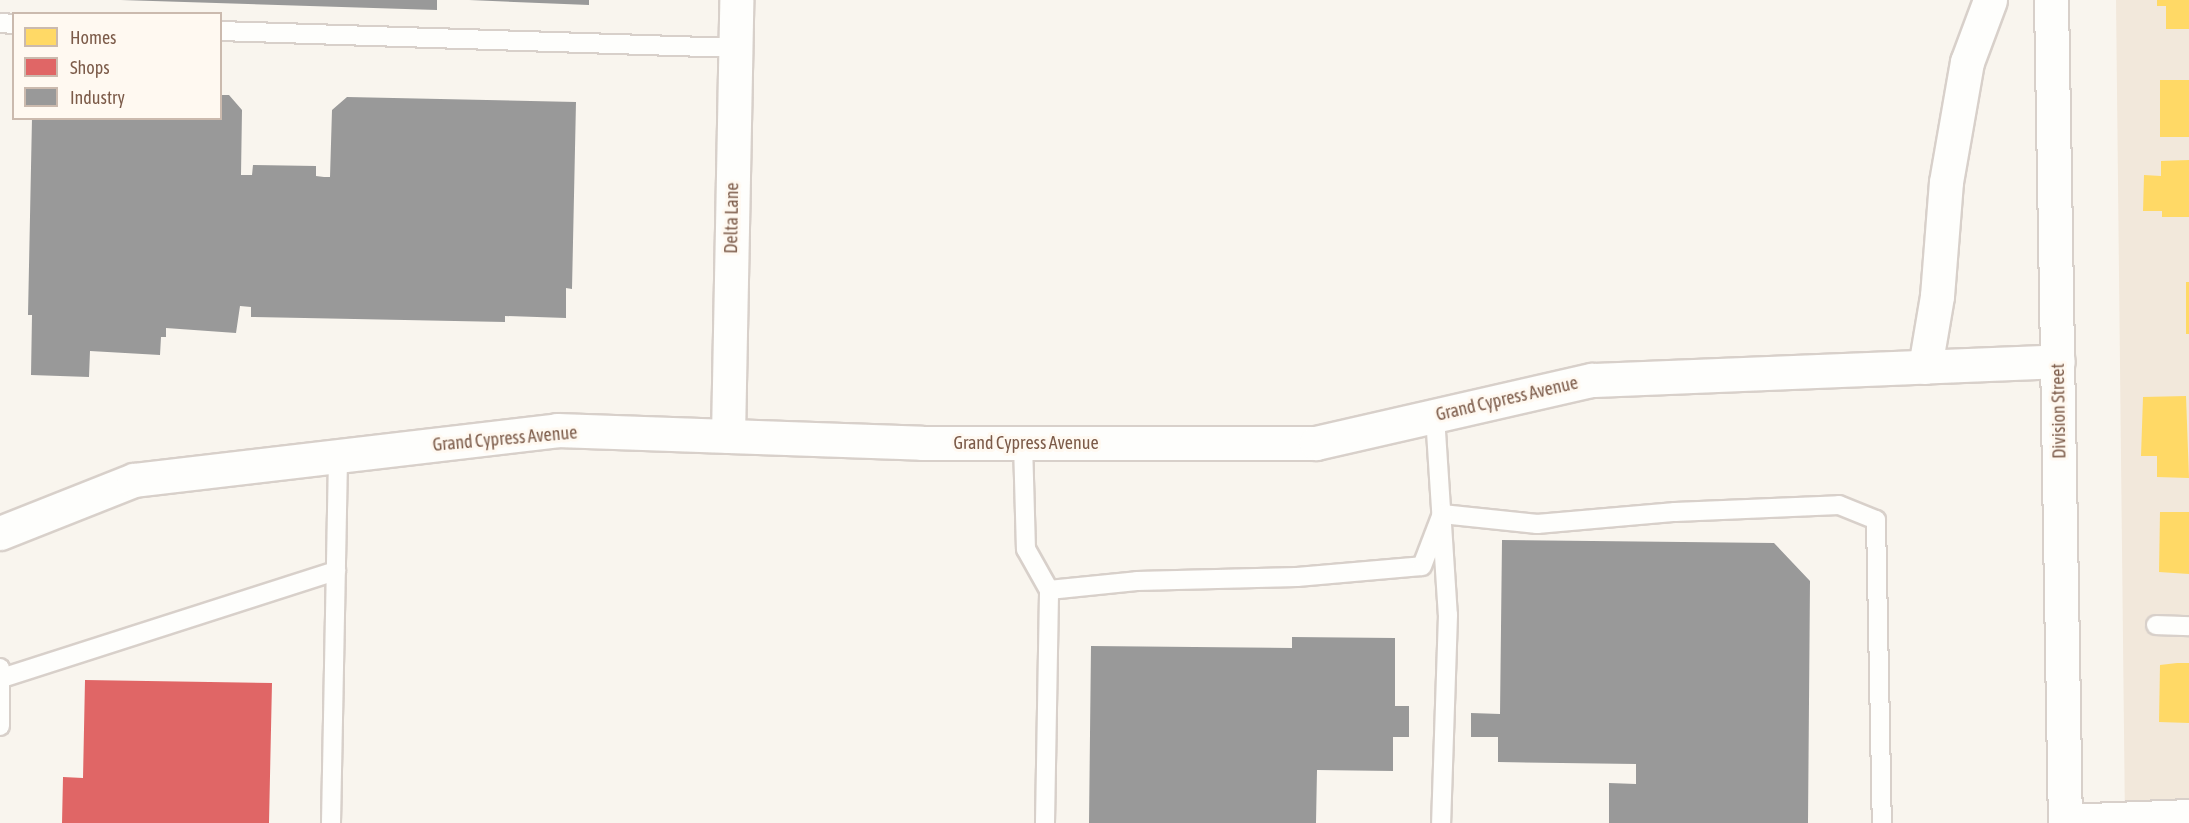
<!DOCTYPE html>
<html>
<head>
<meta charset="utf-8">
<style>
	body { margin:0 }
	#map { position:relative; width:2189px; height:823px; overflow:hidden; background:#f9f5ee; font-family:"Asap Condensed",sans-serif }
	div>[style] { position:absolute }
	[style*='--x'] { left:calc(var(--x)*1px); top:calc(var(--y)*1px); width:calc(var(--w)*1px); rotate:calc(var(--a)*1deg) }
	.residential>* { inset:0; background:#f2e8db }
	.homes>* { inset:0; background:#ffd966 }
	.shops>* { inset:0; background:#e06666 }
	.industry>* { inset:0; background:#999 }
	.roads { filter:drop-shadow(2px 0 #d8d0ca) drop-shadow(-2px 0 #d8d0ca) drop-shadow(0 2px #d8d0ca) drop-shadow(0 -2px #d8d0ca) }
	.lane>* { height:18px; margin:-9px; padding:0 9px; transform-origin:9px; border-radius:9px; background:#fefefc }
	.street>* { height:33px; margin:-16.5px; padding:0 16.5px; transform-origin:16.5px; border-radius:16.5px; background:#fefefc }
	.secondary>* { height:33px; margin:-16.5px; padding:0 16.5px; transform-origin:16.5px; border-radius:16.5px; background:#fefefc }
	span { translate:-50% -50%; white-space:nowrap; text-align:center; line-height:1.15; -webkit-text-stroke:6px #fff9f1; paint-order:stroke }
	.street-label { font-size:18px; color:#7c5b49 }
	.legend { position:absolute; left:12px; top:12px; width:210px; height:108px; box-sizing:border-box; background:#fff9f1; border:2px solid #cbbaae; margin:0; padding:8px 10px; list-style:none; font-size:18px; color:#7c5b49 }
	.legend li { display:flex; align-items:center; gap:12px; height:30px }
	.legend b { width:30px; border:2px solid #cbbaae }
</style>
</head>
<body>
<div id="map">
	<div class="residential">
		<i style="clip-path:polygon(2116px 0,2189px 0,2189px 823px,2125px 823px)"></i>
	</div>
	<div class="homes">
		<i style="clip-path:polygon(2157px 0,2189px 0,2189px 29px,2166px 29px,2166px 6px,2157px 6px)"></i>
		<i style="clip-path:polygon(2160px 80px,2189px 80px,2189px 137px,2160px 137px)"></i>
		<i style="clip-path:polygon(2189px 160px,2189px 217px,2162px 217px,2162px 211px,2143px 211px,2144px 175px,2161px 176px,2161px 161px)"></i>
		<i style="clip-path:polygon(2186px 282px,2189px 282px,2189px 334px,2186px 334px)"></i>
		<i style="clip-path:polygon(2186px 396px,2189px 478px,2157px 477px,2157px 456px,2141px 456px,2143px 397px)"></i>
		<i style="clip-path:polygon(2160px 512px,2189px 512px,2189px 574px,2159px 572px)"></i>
		<i style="clip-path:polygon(2177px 663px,2189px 663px,2189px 723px,2159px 722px,2160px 665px)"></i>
	</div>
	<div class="shops">
		<i style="clip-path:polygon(85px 680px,272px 683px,269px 823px,62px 823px,63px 777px,83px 778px)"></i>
	</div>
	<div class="industry">
		<i style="clip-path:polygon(121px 0,437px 0,437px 10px)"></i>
		<i style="clip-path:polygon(469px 0,589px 0,589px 5px)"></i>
		<i style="clip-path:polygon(220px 95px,229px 95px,242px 110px,241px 175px,252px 175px,253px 165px,316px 166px,316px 176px,324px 177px,330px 177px,332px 110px,347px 97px,576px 102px,572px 289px,566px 288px,566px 318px,505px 316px,505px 322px,251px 317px,251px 307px,240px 306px,236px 333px,166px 328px,166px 337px,161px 337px,160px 355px,90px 351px,89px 377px,31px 375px,32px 315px,28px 315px,32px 118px,220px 118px)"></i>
		<i style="clip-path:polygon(1502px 540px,1774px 543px,1810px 581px,1808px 823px,1609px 823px,1609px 783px,1636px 784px,1636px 764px,1498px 762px,1498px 737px,1471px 737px,1471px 713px,1500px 714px)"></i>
		<i style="clip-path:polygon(1292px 637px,1395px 638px,1395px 706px,1409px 706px,1409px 737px,1393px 737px,1393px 771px,1317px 770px,1316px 823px,1089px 823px,1091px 646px,1292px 648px)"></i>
	</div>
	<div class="roads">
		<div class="lane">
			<i style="--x:0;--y:23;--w:14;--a:4"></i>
			<i style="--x:220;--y:31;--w:515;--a:1.89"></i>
			<i style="--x:1435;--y:416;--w:199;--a:86.3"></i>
			<i style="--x:1448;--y:615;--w:208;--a:91.9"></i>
			<i style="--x:1023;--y:443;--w:106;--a:88.4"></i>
			<i style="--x:1026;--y:549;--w:47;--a:60.7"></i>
			<i style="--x:1442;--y:514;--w:96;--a:6"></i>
			<i style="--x:1537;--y:524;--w:139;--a:-5"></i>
			<i style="--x:1675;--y:512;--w:164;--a:-2.4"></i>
			<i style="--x:1839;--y:505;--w:40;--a:22"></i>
			<i style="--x:1876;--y:520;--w:303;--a:88.9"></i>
			<i style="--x:2156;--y:625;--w:33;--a:2"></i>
			<i style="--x:2;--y:678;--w:351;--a:-17.8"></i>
			<i style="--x:0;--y:726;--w:58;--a:-90"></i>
			<i style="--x:331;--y:823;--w:367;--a:-88.9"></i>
			<i style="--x:1045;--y:823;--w:233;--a:-89"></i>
			<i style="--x:1049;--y:590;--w:88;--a:-5.8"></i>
			<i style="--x:1137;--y:581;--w:160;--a:-1.4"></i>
			<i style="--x:1297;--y:577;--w:125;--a:-5"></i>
			<i style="--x:1422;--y:566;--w:56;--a:-69"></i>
		</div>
		<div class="street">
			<i style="--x:728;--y:436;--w:436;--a:-88.9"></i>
			<i style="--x:0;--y:533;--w:144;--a:-21.6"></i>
			<i style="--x:134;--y:480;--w:426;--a:-6.7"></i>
			<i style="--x:557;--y:430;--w:365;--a:2"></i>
			<i style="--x:922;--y:443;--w:394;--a:0"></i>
			<i style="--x:1316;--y:443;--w:283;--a:-12.9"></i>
			<i style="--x:1592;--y:380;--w:466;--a:-2.3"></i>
			<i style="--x:2065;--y:821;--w:124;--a:-2.3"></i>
		</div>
		<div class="secondary">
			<i style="--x:2051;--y:0;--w:823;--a:89.03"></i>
			<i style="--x:1925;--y:367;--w:72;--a:-80.4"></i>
			<i style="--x:1937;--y:296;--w:114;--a:-85.5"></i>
			<i style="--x:1946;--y:182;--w:122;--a:-80.1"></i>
			<i style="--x:1967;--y:62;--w:66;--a:-69.6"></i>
		</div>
	</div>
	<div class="street-label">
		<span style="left:732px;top:218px;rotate:-89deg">Delta Lane</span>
		<span style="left:1507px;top:399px;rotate:-13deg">Grand Cypress Avenue</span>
		<span style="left:2059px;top:411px;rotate:-91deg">Division Street</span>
		<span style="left:505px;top:439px;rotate:-5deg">Grand Cypress Avenue</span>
		<span style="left:1026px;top:443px">Grand Cypress Avenue</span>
	</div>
	<ul class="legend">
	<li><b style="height:16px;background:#ffd966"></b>Homes</li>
	<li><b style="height:16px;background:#e06666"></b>Shops</li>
	<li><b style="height:16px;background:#999"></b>Industry</li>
	</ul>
</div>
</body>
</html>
